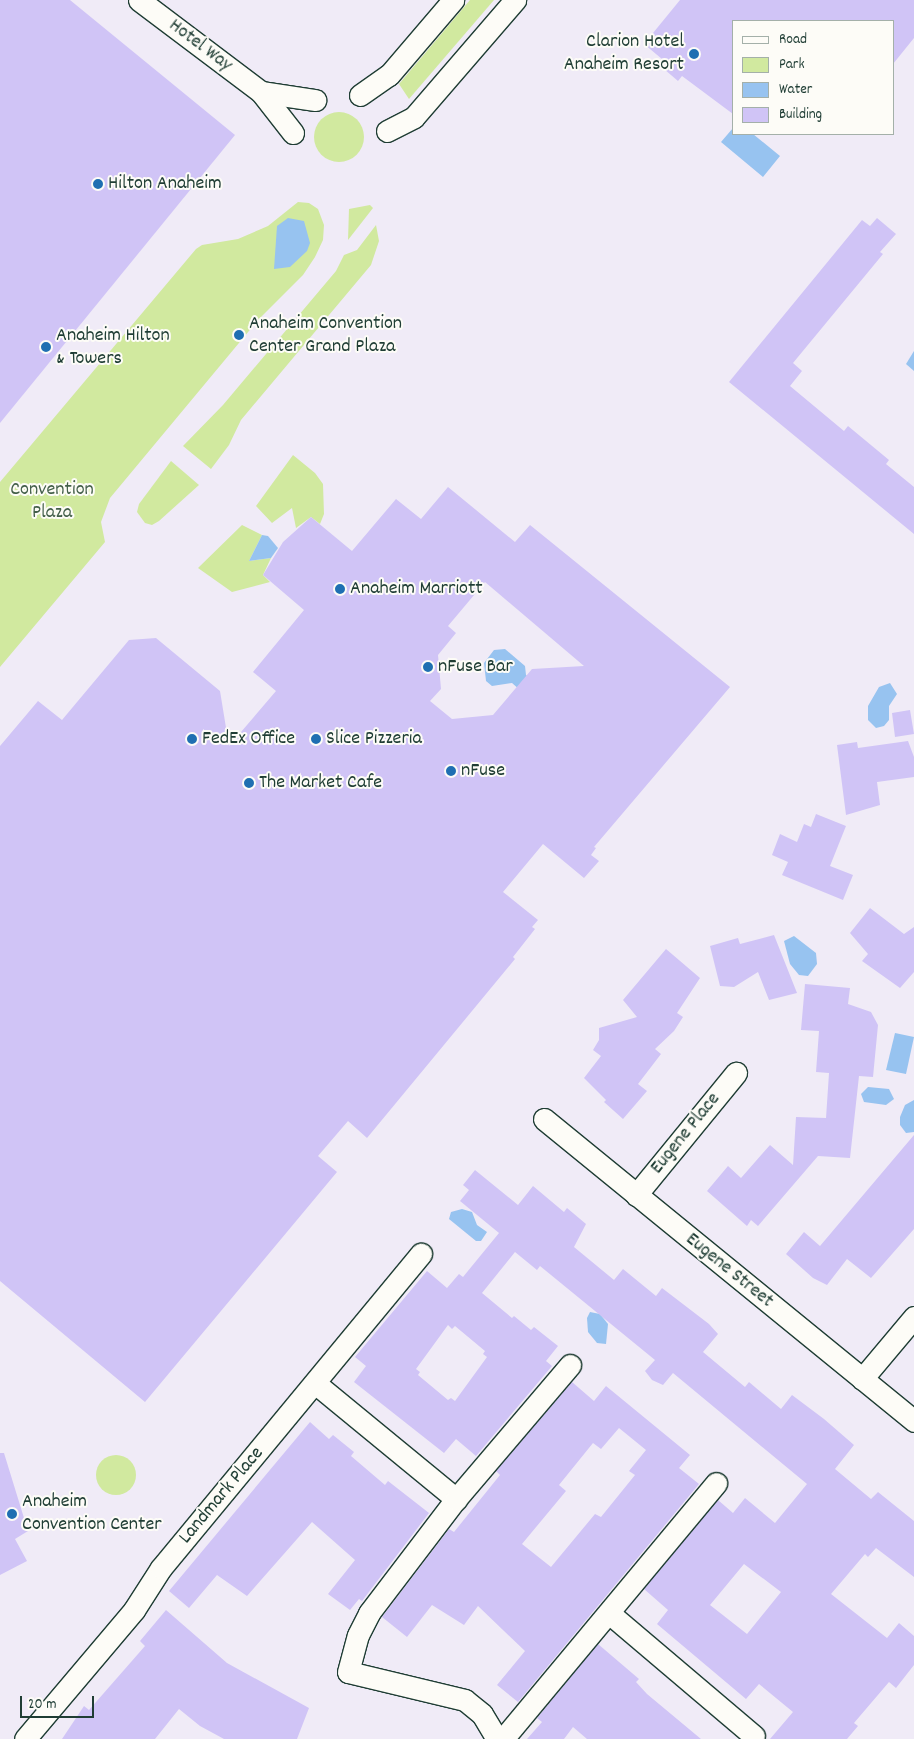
<!DOCTYPE html>
<html>
<head>
<meta charset="utf-8">
<style>
	body { margin:0 }
	#map { position:relative; width:914px; height:1739px; overflow:hidden; background:#f0ebf7; font-family:Dekko,sans-serif }
	div>[style] { position:absolute }
	[style*='--x'] { left:calc(var(--x)*1px); top:calc(var(--y)*1px); width:calc(var(--w)*1px); rotate:calc(var(--a)*1deg) }
	.green>* { inset:0; background:#d1e99f }
	.round { border-radius:50% }
	.water>* { inset:0; background:#97c3f0 }
	.building>* { inset:0; background:#d0c4f6 }
	.roads { filter:drop-shadow(1px 0 #1f3d34) drop-shadow(-1px 0 #1f3d34) drop-shadow(0 1px #1f3d34) drop-shadow(0 -1px #1f3d34) }
	.minor>* { height:21px; margin:-10.5px; padding:0 10.5px; transform-origin:10.5px; border-radius:10.5px; background:#fdfcf7 }
	.dots>* { width:14px; height:14px; translate:-50% -50%; box-sizing:border-box; border:2px solid #fdfcf7; border-radius:50% }
	span { translate:-50% -50%; white-space:nowrap; text-align:center; line-height:1.15; -webkit-text-stroke:4px #fdfcf7; paint-order:stroke }
	.poi-label { font-size:20px; color:#1f3d34 }
	.right { translate:-100% -50%; text-align:right }
	.left { translate:0 -50%; text-align:left }
	.street-label { font-size:20px; color:#1f3d34 }
	.park-label { font-size:20px; color:#435f49 }
	.legend { position:absolute; left:732px; top:20px; width:162px; height:115px; box-sizing:border-box; background:#fdfcf7; border:1px solid #a4b0a9; margin:0; padding:6px 9px; list-style:none; font-size:15px; color:#1f3d34 }
	.legend li { display:flex; align-items:center; gap:10px; height:25px }
	.legend b { width:25px; border:1px solid #a4b0a9 }
	.scale { position:absolute; left:20px; top:1696px; width:74px; height:22px; box-sizing:border-box; border:2px solid #1f3d34; border-top:0; padding-left:6px; font-size:15px; line-height:18px; white-space:nowrap; color:#1f3d34; -webkit-text-stroke:4px #fdfcf7; paint-order:stroke }
</style>
</head>
<body>
<div id="map">
	<div class="green">
		<i style="clip-path:polygon(470px 0,494px 0,409px 99px,399px 84px)"></i>
		<i class="round" style="left:314px;top:112px;width:50px;height:50px"></i>
		<i style="clip-path:polygon(298px 202px,309px 203px,318px 209px,324px 225px,323px 240px,315px 257px,303px 275px,258px 320px,110px 498px,101px 522px,105px 542px,0 667px,0 482px,196px 249px,202px 245px,238px 239px,268px 226px)"></i>
		<i style="clip-path:polygon(370px 205px,373px 208px,348px 240px,349px 209px)"></i>
		<i style="clip-path:polygon(376px 225px,379px 241px,371px 265px,241px 420px,229px 445px,211px 469px,183px 446px,223px 405px,336px 271px,344px 255px,357px 250px)"></i>
		<i style="clip-path:polygon(293px 455px,315px 473px,323px 484px,324px 514px,320px 524px,311px 517px,296px 528px,292px 508px,272px 523px,256px 506px)"></i>
		<i style="clip-path:polygon(171px 461px,199px 485px,159px 521px,152px 525px,145px 523px,137px 512px,139px 504px)"></i>
		<i style="clip-path:polygon(242px 525px,262px 535px,249px 561px,271px 558px,263px 575px,270px 582px,232px 592px,198px 568px)"></i>
		<i class="round" style="left:96px;top:1455px;width:40px;height:40px"></i>
	</div>
	<div class="water">
		<i style="clip-path:polygon(733px 128px,733px 134px,753px 134px,780px 156px,763px 177px,721px 142px)"></i>
		<i style="clip-path:polygon(288px 218px,304px 221px,310px 243px,307px 251px,290px 267px,274px 269px,277px 226px)"></i>
		<i style="clip-path:polygon(914px 351px,914px 371px,906px 364px)"></i>
		<i style="clip-path:polygon(262px 535px,268px 536px,278px 548px,271px 558px,249px 561px)"></i>
		<i style="clip-path:polygon(505px 649px,525px 666px,526px 675px,554px 699px,529px 698px,512px 683px,492px 686px,486px 681px,484px 663px,494px 650px)"></i>
		<i style="clip-path:polygon(890px 683px,897px 694px,889px 706px,889px 720px,884px 726px,876px 728px,868px 720px,868px 706px,879px 687px)"></i>
		<i style="clip-path:polygon(794px 936px,816px 953px,817px 964px,808px 976px,799px 975px,790px 964px,784px 941px)"></i>
		<i style="clip-path:polygon(895px 1033px,914px 1037px,906px 1074px,886px 1070px)"></i>
		<i style="clip-path:polygon(868px 1087px,889px 1089px,894px 1099px,886px 1105px,864px 1102px,861px 1094px)"></i>
		<i style="clip-path:polygon(914px 1100px,914px 1132px,906px 1133px,900px 1125px,900px 1117px,905px 1105px)"></i>
		<i style="clip-path:polygon(462px 1209px,472px 1212px,477px 1225px,487px 1232px,481px 1241px,476px 1241px,449px 1219px,451px 1212px)"></i>
		<i style="clip-path:polygon(590px 1312px,600px 1314px,608px 1324px,606px 1344px,597px 1343px,588px 1332px,587px 1318px)"></i>
	</div>
	<div class="building">
		<i style="clip-path:polygon(0 0,70px 0,235px 135px,0 423px)"></i>
		<i style="clip-path:polygon(680px 0,914px 0,914px 38px,893px 64px,893px 21px,733px 21px,733px 114px,682px 76px,678px 81px,664px 69px,668px 64px,644px 44px)"></i>
		<i style="clip-path:polygon(877px 218px,896px 234px,880px 252px,883px 254px,793px 363px,802px 371px,790px 386px,844px 431px,848px 426px,889px 460px,886px 464px,914px 487px,914px 534px,729px 382px,862px 220px,870px 226px)"></i>
		<i style="clip-path:polygon(evenodd,448px 487px,515px 542px,530px 525px,730px 687px,594px 847px,596px 848px,591px 855px,599px 861px,584px 878px,543px 844px,503px 892px,538px 920px,532px 927px,535px 929px,513px 957px,515px 959px,367px 1138px,348px 1121px,318px 1156px,337px 1172px,145px 1402px,0 1281px,0 746px,38px 701px,62px 720px,129px 640px,156px 638px,220px 691px,229px 746px,276px 691px,253px 672px,304px 610px,263px 575px,283px 542px,311px 517px,352px 551px,396px 499px,421px 519px,448px 487px,485px 582px,584px 666px,532px 669px,493px 715px,452px 719px,430px 701px,441px 689px,438px 655px,456px 633px,448px 626px,485px 582px)"></i>
		<i style="clip-path:polygon(910px 710px,914px 734px,895px 737px,892px 713px)"></i>
		<i style="clip-path:polygon(908px 741px,914px 757px,914px 777px,877px 782px,880px 805px,846px 815px,837px 745px,857px 742px,858px 748px)"></i>
		<i style="clip-path:polygon(816px 814px,846px 826px,830px 866px,853px 875px,843px 900px,782px 875px,788px 862px,772px 855px,780px 834px,797px 842px,804px 824px,811px 827px)"></i>
		<i style="clip-path:polygon(870px 908px,904px 934px,914px 927px,914px 972px,900px 988px,862px 961px,868px 954px,850px 933px)"></i>
		<i style="clip-path:polygon(774px 935px,797px 993px,769px 1000px,758px 972px,734px 987px,720px 986px,710px 946px,738px 938px,740px 944px)"></i>
		<i style="clip-path:polygon(666px 949px,700px 978px,677px 1013px,683px 1017px,674px 1031px,655px 1049px,661px 1054px,638px 1084px,647px 1091px,623px 1119px,604px 1102px,606px 1100px,584px 1078px,601px 1056px,593px 1050px,599px 1040px,599px 1028px,637px 1017px,623px 1000px)"></i>
		<i style="clip-path:polygon(805px 984px,850px 988px,848px 1004px,871px 1012px,878px 1025px,873px 1077px,859px 1076px,850px 1158px,818px 1156px,758px 1226px,751px 1220px,747px 1226px,707px 1191px,728px 1166px,741px 1178px,770px 1145px,793px 1165px,796px 1117px,826px 1118px,829px 1073px,816px 1072px,819px 1031px,801px 1030px)"></i>
		<i style="clip-path:polygon(914px 1135px,914px 1229px,871px 1278px,847px 1259px,827px 1285px,813px 1278px,786px 1254px,804px 1232px,820px 1246px)"></i>
		<i style="clip-path:polygon(evenodd,475px 1170px,518px 1205px,533px 1186px,564px 1212px,567px 1208px,586px 1224px,574px 1247px,614px 1280px,623px 1269px,656px 1296px,662px 1288px,709px 1324px,718px 1334px,703px 1352px,745px 1387px,749px 1382px,781px 1409px,792px 1395px,824px 1419px,854px 1445px,835px 1469px,871px 1499px,878px 1492px,914px 1521px,914px 1577px,876px 1548px,868px 1557px,865px 1554px,831px 1594px,887px 1638px,899px 1623px,914px 1636px,914px 1665px,896px 1688px,889px 1682px,854px 1723px,858px 1726px,847px 1739px,770px 1739px,793px 1712px,759px 1684px,746px 1699px,657px 1624px,668px 1610px,644px 1589px,718px 1500px,733px 1513px,745px 1498px,775px 1523px,807px 1484px,673px 1373px,663px 1385px,652px 1380px,645px 1371px,655px 1360px,540px 1266px,537px 1270px,515px 1252px,482px 1293px,512px 1318px,514px 1316px,531px 1330px,534px 1327px,558px 1346px,546px 1361px,552px 1366px,476px 1456px,456px 1439px,444px 1453px,354px 1382px,366px 1366px,355px 1357px,427px 1271px,447px 1288px,459px 1274px,463px 1277px,499px 1233px,460px 1201px,469px 1190px,463px 1185px,475px 1170px,448px 1325px,452px 1329px,455px 1326px,485px 1351px,483px 1354px,487px 1357px,455px 1401px,451px 1398px,448px 1400px,418px 1375px,420px 1372px,416px 1369px,448px 1325px,475px 1170px,744px 1564px,781px 1592px,747px 1634px,710px 1605px,744px 1564px)"></i>
		<i style="clip-path:polygon(evenodd,572px 1382px,594px 1401px,606px 1386px,690px 1455px,679px 1468px,699px 1484px,518px 1702px,497px 1685px,525px 1651px,478px 1606px,464px 1625px,432px 1605px,407px 1637px,382px 1617px,449px 1529px,454px 1532px,500px 1475px,496px 1471px,572px 1382px,619px 1428px,646px 1450px,629px 1471px,635px 1475px,601px 1517px,595px 1514px,551px 1567px,522px 1544px,566px 1491px,559px 1485px,593px 1443px,601px 1449px,619px 1428px)"></i>
		<i style="clip-path:polygon(310px 1422px,329px 1439px,333px 1435px,354px 1452px,351px 1456px,385px 1485px,388px 1481px,429px 1513px,362px 1601px,359px 1599px,350px 1610px,328px 1594px,355px 1560px,312px 1522px,247px 1596px,217px 1575px,189px 1608px,169px 1591px)"></i>
		<i style="clip-path:polygon(0 1453px,4px 1453px,28px 1531px,15px 1539px,27px 1561px,0 1575px)"></i>
		<i style="clip-path:polygon(166px 1610px,227px 1663px,309px 1708px,297px 1739px,224px 1739px,200px 1726px,179px 1709px,155px 1739px,62px 1739px,84px 1706px,89px 1710px,145px 1646px,140px 1641px)"></i>
		<i style="clip-path:polygon(598px 1644px,639px 1679px,636px 1682px,647px 1694px,701px 1739px,587px 1739px,573px 1727px,564px 1739px,527px 1739px,542px 1722px,537px 1718px)"></i>
	</div>
	<div class="roads">
		<div class="minor">
			<i style="--x:139;--y:0;--w:153;--a:37"></i>
			<i style="--x:261;--y:92;--w:52;--a:52"></i>
			<i style="--x:261;--y:92;--w:55;--a:8.4"></i>
			<i style="--x:360;--y:95;--w:35;--a:-35"></i>
			<i style="--x:389;--y:75;--w:99;--a:-49.5"></i>
			<i style="--x:387;--y:131;--w:30;--a:-27"></i>
			<i style="--x:414;--y:117;--w:155;--a:-49.2"></i>
			<i style="--x:544;--y:1119;--w:478;--a:39.2"></i>
			<i style="--x:636;--y:1195;--w:158;--a:-50.7"></i>
			<i style="--x:862;--y:1379;--w:81;--a:-50"></i>
			<i style="--x:315;--y:1383;--w:183;--a:39.4"></i>
			<i style="--x:609;--y:1613;--w:190;--a:40.3"></i>
			<i style="--x:25;--y:1739;--w:169;--a:-49.8"></i>
			<i style="--x:134;--y:1610;--w:50;--a:-57.3"></i>
			<i style="--x:161;--y:1568;--w:408;--a:-50.4"></i>
			<i style="--x:497;--y:1739;--w:29;--a:-121"></i>
			<i style="--x:482;--y:1714;--w:22;--a:-141"></i>
			<i style="--x:465;--y:1700;--w:120;--a:-166.5"></i>
			<i style="--x:348;--y:1672;--w:38;--a:-75"></i>
			<i style="--x:358;--y:1635;--w:25;--a:-63"></i>
			<i style="--x:369;--y:1613;--w:143;--a:-52.7"></i>
			<i style="--x:456;--y:1499;--w:176;--a:-49.6"></i>
			<i style="--x:503;--y:1739;--w:333;--a:-50.2"></i>
		</div>
	</div>
	<div class="dots">
		<i style="left:694px;top:54px;background:#1f6fb2"></i>
		<i style="left:98px;top:184px;background:#1f6fb2"></i>
		<i style="left:239px;top:335px;background:#1f6fb2"></i>
		<i style="left:46px;top:347px;background:#1f6fb2"></i>
		<i style="left:340px;top:589px;background:#1f6fb2"></i>
		<i style="left:428px;top:667px;background:#1f6fb2"></i>
		<i style="left:192px;top:739px;background:#1f6fb2"></i>
		<i style="left:316px;top:739px;background:#1f6fb2"></i>
		<i style="left:451px;top:771px;background:#1f6fb2"></i>
		<i style="left:249px;top:783px;background:#1f6fb2"></i>
		<i style="left:12px;top:1514px;background:#1f6fb2"></i>
	</div>
	<div class="poi-label">
		<span class="right" style="left:684px;top:54px">Clarion Hotel<br>Anaheim Resort</span>
		<span class="left" style="left:108px;top:184px">Hilton Anaheim</span>
		<span class="left" style="left:249px;top:336px">Anaheim Convention<br>Center Grand Plaza</span>
		<span class="left" style="left:56px;top:348px">Anaheim Hilton<br>&amp; Towers</span>
		<span class="left" style="left:350px;top:589px">Anaheim Marriott</span>
		<span class="left" style="left:438px;top:667px">nFuse Bar</span>
		<span class="left" style="left:202px;top:739px">FedEx Office</span>
		<span class="left" style="left:326px;top:739px">Slice Pizzeria</span>
		<span class="left" style="left:461px;top:771px">nFuse</span>
		<span class="left" style="left:259px;top:783px">The Market Cafe</span>
		<span class="left" style="left:22px;top:1514px">Anaheim<br>Convention Center</span>
	</div>
	<div class="street-label">
		<span style="left:200px;top:46px;rotate:37deg">Hotel Way</span>
		<span style="left:686px;top:1134px;rotate:-51deg">Eugene Place</span>
		<span style="left:729px;top:1271px;rotate:39deg">Eugene Street</span>
		<span style="left:222px;top:1496px;rotate:-50deg">Landmark Place</span>
	</div>
	<div class="park-label">
		<span style="left:52px;top:502px">Convention<br>Plaza</span>
	</div>
	<ul class="legend">
	<li><b style="height:6px;background:#fdfcf7"></b>Road</li>
	<li><b style="height:14px;background:#d1e99f"></b>Park</li>
	<li><b style="height:14px;background:#97c3f0"></b>Water</li>
	<li><b style="height:14px;background:#d0c4f6"></b>Building</li>
	</ul>
	<div class="scale">20 m</div>
</div>
</body>
</html>
